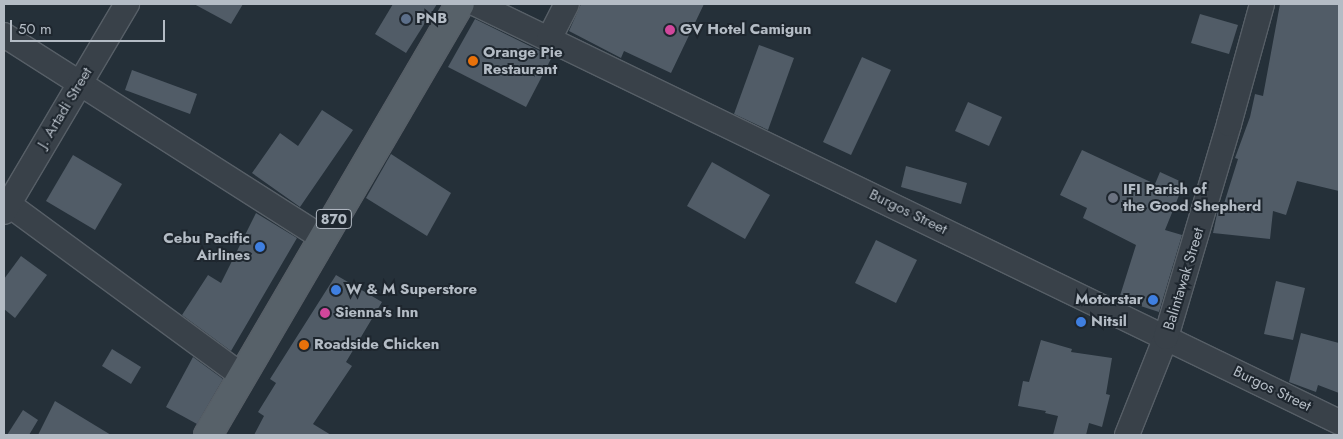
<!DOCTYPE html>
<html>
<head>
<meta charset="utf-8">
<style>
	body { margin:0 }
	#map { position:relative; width:1343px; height:439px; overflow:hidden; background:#253039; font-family:Jost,sans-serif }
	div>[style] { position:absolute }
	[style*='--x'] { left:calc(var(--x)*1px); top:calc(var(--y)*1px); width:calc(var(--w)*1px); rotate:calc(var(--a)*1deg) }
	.building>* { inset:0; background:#515c67 }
	.roads { filter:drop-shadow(1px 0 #575f67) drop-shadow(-1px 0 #575f67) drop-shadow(0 1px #575f67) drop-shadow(0 -1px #575f67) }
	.minor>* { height:24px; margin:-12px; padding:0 12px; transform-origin:12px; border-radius:12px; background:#394149 }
	.major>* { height:28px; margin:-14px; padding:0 14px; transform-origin:14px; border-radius:14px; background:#576169 }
	.dots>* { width:14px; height:14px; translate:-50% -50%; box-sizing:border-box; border:2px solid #1e262e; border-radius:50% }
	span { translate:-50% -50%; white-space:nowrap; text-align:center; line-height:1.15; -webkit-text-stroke:4px #1e262e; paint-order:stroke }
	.shield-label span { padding:1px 4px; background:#1e262e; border:1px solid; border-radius:4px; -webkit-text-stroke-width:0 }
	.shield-label { font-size:14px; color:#b4bcc5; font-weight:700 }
	.poi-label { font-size:15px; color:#b4bcc5; font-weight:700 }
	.left { translate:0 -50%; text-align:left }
	.right { translate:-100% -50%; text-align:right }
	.street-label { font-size:15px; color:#b4bcc5 }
	.frame { position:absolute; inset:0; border:5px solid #b4bcc5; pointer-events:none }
	.scale { position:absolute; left:10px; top:20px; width:155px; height:22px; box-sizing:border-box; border:2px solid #b4bcc5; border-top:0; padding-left:6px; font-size:15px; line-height:18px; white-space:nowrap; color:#b4bcc5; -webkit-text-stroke:4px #1e262e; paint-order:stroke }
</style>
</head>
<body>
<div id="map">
	<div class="building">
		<i style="clip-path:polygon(194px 4px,243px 4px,231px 24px)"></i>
		<i style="clip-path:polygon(393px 4px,437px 4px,406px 53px,375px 34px)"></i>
		<i style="clip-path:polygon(581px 4px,704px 4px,671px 73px,624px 51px,621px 58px,569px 31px)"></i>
		<i style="clip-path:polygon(1280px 4px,1339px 4px,1339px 191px,1297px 181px,1286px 215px,1273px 211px,1270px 239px,1213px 233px,1218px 209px,1222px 210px,1238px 159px,1235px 158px,1250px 117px,1255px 94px,1263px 96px)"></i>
		<i style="clip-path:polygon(1200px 14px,1238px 25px,1229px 54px,1191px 43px)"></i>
		<i style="clip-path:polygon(475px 19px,552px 57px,526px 107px,448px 67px)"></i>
		<i style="clip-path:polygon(759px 45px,794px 58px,768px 130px,734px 114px)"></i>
		<i style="clip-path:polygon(862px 57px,891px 70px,851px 155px,823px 142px)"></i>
		<i style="clip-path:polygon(132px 70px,197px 94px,190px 114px,125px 90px)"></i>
		<i style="clip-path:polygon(968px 102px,1002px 117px,989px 146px,955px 131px)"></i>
		<i style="clip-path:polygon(322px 110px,353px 130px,300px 207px,252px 173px,280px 133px,298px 146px)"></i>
		<i style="clip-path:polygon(1082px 150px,1155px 184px,1160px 172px,1184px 183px,1165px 230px,1182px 235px,1159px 312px,1119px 299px,1136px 245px,1083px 218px,1087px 208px,1060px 195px)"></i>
		<i style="clip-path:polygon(391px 154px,451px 193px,427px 236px,366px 198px)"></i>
		<i style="clip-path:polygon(73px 155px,122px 184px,95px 230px,46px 201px)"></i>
		<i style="clip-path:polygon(712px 162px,770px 195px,745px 239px,687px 206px)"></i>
		<i style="clip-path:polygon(906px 166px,967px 183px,961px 204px,901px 187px)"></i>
		<i style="clip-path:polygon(256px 213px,297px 238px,231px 351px,182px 315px,208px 275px,221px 283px)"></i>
		<i style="clip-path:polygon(876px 240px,917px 260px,896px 303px,855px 283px)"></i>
		<i style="clip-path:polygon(21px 256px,47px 275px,15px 318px,4px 309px,4px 279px)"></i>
		<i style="clip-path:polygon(336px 275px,382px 302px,346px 362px,352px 366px,313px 424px,331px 435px,254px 435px,264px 416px,258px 412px,276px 383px,270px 379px)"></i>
		<i style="clip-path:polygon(1276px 281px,1305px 288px,1293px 340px,1264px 334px)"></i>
		<i style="clip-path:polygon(1301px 333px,1339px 343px,1339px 393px,1318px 385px,1316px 392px,1289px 382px)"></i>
		<i style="clip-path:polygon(1041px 340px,1072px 349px,1071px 352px,1112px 358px,1106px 394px,1110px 395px,1102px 427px,1089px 423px,1086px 435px,1053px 435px,1058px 416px,1045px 413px,1046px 411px,1018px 406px,1023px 381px,1029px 382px)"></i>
		<i style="clip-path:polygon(112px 349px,141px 367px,131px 384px,102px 366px)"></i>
		<i style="clip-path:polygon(193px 357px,223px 379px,197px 424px,166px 407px)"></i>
		<i style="clip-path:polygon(55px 401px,111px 435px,38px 435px)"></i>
		<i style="clip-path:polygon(23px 410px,38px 420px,29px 435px,7px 435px)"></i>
	</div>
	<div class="roads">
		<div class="minor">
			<i style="--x:476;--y:4;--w:959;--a:25.84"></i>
			<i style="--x:4;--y:35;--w:378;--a:32.5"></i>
			<i style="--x:549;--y:39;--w:39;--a:-63"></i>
			<i style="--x:4;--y:201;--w:295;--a:36.3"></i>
			<i style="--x:4;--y:212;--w:242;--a:-59.4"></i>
			<i style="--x:1127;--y:435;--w:105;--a:-68.3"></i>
			<i style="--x:1166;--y:337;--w:222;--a:-73.5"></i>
			<i style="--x:1229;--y:124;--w:124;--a:-74.6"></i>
		</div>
		<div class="major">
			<i style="--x:208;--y:435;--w:499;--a:-59.7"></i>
		</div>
	</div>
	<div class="dots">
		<i style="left:406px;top:19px;background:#5c6f8a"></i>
		<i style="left:670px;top:30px;background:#d1479c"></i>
		<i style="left:473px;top:61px;background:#e8710a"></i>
		<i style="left:1113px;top:198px;background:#6b7280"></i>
		<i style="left:260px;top:247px;background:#3f7fe0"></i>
		<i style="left:336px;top:290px;background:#3f7fe0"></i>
		<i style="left:1153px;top:300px;background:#3f7fe0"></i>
		<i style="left:325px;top:313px;background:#d1479c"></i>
		<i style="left:1081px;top:322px;background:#3f7fe0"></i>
		<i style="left:304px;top:345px;background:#e8710a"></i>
	</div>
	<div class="shield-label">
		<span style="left:334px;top:219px">870</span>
	</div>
	<div class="poi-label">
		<span class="left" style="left:416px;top:19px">PNB</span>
		<span class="left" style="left:680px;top:30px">GV Hotel Camigun</span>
		<span class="left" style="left:483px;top:61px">Orange Pie<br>Restaurant</span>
		<span class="left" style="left:1123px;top:198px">IFI Parish of<br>the Good Shepherd</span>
		<span class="right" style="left:250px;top:247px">Cebu Pacific<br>Airlines</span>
		<span class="left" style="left:346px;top:290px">W &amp; M Superstore</span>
		<span class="right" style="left:1143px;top:300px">Motorstar</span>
		<span class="left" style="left:335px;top:313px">Sienna's Inn</span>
		<span class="left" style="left:1091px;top:322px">Nitsil</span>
		<span class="left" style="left:314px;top:345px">Roadside Chicken</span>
	</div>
	<div class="street-label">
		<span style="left:65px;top:108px;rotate:-59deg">J. Artadi Street</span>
		<span style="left:908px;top:212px;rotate:26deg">Burgos Street</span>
		<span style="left:1184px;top:279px;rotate:-73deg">Balintawak Street</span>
		<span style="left:1272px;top:389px;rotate:26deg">Burgos Street</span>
	</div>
	<div class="frame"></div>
	<div class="scale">50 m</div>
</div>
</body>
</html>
